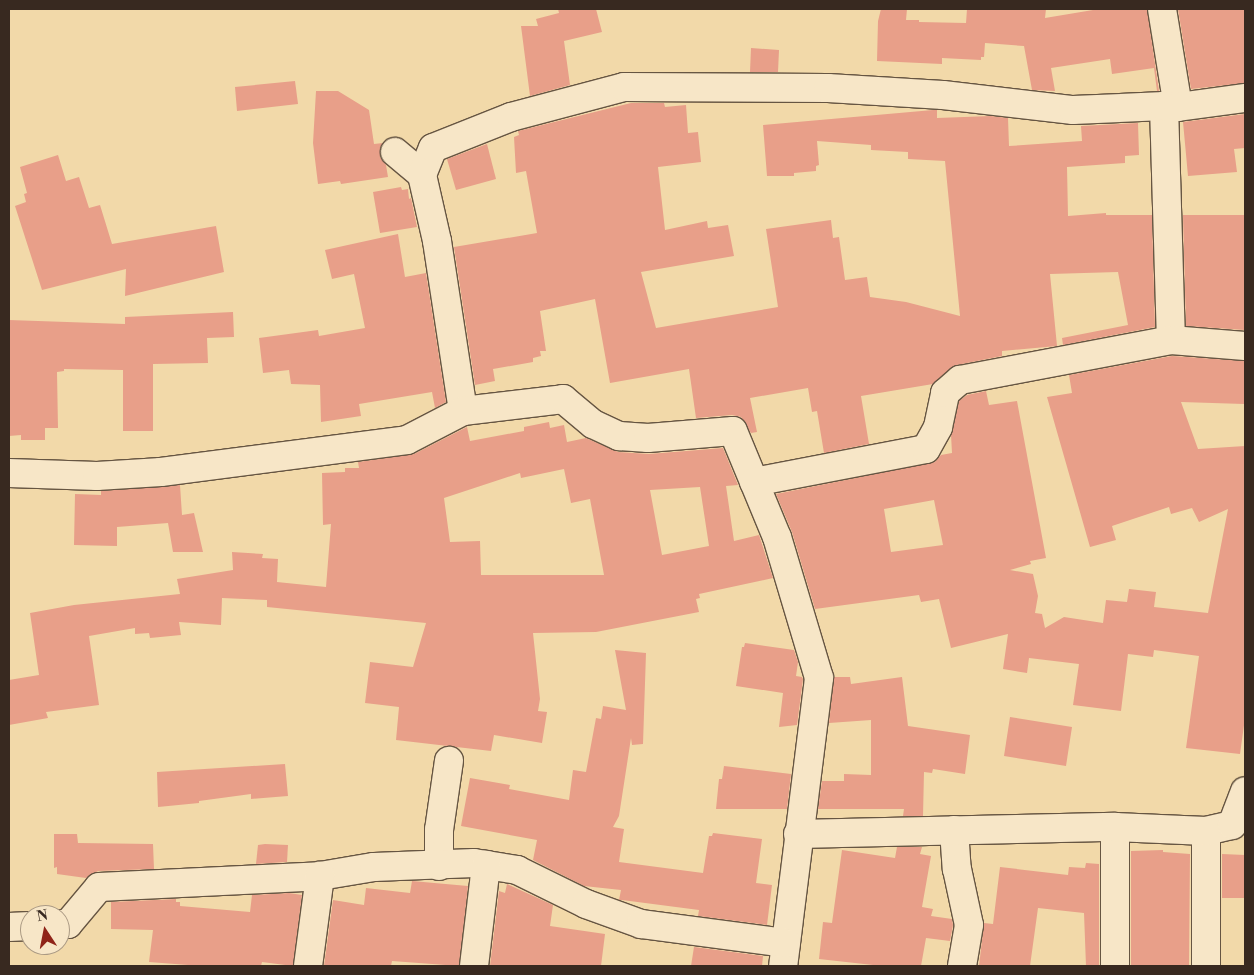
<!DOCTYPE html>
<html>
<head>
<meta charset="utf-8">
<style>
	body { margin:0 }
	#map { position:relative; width:1254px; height:975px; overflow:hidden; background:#f2d9a9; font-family:"Libre Bodoni",serif }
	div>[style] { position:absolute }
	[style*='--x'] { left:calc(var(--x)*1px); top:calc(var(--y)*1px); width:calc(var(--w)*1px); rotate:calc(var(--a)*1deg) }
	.building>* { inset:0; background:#e89f89 }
	.roads { filter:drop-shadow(1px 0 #665542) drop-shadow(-1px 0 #665542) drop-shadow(0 1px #665542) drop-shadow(0 -1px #665542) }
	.minor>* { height:28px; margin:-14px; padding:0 14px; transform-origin:14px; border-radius:14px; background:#f7e6c7 }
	span { translate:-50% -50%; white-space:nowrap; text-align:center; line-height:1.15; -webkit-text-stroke:4.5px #f7e6c7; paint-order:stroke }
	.frame { position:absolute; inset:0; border:10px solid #382920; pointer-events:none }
	.north { position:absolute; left:20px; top:905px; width:50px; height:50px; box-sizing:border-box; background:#f7e6c7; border:1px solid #ab9a84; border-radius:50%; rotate:349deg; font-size:14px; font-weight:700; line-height:20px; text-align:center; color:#382920 }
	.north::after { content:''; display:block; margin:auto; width:18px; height:22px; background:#8f2418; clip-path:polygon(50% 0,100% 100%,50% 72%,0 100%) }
</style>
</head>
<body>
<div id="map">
	<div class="building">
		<i style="clip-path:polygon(558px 9px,596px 9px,602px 32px,564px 41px,570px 85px,530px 96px,521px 26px,538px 26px,536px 19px,559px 13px)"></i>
		<i style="clip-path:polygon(881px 9px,907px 9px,906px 20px,919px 20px,919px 22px,966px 23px,967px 9px,1046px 9px,1045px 18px,1099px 9px,1147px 9px,1159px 91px,1157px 91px,1154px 68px,1112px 74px,1110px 59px,1051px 68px,1055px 91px,1032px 90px,1024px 46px,985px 43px,984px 57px,981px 57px,981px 60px,942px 58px,942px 64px,877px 61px,878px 21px)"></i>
		<i style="clip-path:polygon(1178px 9px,1245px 9px,1245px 83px,1191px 89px)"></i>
		<i style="clip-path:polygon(751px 48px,779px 50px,778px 72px,750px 72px)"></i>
		<i style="clip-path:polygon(295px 81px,298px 104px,237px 111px,235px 87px)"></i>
		<i style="clip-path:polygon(316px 91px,338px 91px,369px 110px,374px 144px,383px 143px,380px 157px,386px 165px,388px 177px,341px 184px,340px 181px,318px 184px,313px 143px)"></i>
		<i style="clip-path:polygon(631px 103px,664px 103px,665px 107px,686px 105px,688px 133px,698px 132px,701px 162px,658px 167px,665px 230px,707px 221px,708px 228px,728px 225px,734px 256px,641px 272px,656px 328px,778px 307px,766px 229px,831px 220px,833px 238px,839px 237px,845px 280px,867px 277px,870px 297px,906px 302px,960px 316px,945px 161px,908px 159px,908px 152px,871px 150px,871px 145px,817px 141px,819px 165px,816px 166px,816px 171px,794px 173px,794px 176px,767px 176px,763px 125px,933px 110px,937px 110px,937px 118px,991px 116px,1008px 118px,1009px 146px,1082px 141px,1081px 126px,1138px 123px,1139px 155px,1125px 156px,1125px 163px,1067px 167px,1068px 216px,1106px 213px,1106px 215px,1152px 215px,1155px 327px,1063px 345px,1062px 338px,1128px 325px,1118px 272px,1050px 274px,1057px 346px,1002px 351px,1002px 356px,957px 365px,933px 384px,861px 396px,869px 444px,824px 453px,817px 411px,812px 412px,808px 388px,750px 398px,757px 432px,751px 433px,741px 417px,732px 415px,696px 418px,689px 369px,610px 383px,595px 299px,540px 311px,546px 351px,540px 351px,541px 356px,533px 358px,533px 362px,493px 369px,495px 381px,475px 385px,454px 247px,537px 233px,526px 171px,516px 173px,514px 137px,519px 135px,518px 131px)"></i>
		<i style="clip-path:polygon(1245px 114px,1245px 148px,1234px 149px,1237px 172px,1188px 176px,1183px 122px)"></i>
		<i style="clip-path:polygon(487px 144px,496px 179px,456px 190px,447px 159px)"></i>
		<i style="clip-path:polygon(58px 155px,66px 181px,79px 177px,89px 208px,100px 205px,112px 244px,216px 226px,224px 272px,125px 296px,126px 269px,42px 290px,15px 206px,26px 202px,24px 194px,27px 193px,20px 167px)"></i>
		<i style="clip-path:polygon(401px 187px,402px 190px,408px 189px,409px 199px,411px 198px,417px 227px,380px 233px,373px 192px)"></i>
		<i style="clip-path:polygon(1183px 215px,1245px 215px,1245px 330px,1186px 326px)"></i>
		<i style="clip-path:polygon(398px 234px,405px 277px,426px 273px,446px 402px,435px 408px,432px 392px,359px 404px,361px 416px,321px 422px,320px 385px,291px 384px,289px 370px,263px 373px,259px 338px,318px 330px,319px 336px,365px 328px,354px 274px,332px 279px,325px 250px)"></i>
		<i style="clip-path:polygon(233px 312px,234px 337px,207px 338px,208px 363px,153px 364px,153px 431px,123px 431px,123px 370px,64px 369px,64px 371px,57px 372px,58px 428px,45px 428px,45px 440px,21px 440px,21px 435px,9px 436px,9px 320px,125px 324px,125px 317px)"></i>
		<i style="clip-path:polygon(evenodd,1172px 356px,1245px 361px,1244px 404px,1181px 402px,1198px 449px,1245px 446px,1245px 718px,1240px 754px,1186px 748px,1199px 656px,1154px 650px,1153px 657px,1128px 654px,1121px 711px,1073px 705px,1079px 664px,1029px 658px,1027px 673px,1003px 669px,1008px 634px,951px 648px,939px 599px,921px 602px,919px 595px,815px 609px,792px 532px,776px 494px,935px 462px,941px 455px,952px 453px,951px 435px,959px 401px,967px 395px,986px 391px,989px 405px,1017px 401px,1046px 558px,1030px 561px,1031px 564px,1010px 570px,1033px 574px,1038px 596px,1035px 613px,1042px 614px,1045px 628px,1064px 617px,1103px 623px,1106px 600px,1127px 602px,1129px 589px,1156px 592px,1154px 607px,1208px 613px,1228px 509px,1199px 522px,1192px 508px,1171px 514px,1169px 507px,1112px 526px,1116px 540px,1090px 547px,1047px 397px,1072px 393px,1069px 375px,1172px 356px,934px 500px,943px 545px,891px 552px,884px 509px,934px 500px)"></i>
		<i style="clip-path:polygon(evenodd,549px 422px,550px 428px,564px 425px,567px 442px,586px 438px,618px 452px,649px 454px,723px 448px,738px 485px,726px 486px,734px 541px,759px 535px,773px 578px,699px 594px,700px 598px,696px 599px,699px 612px,596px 632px,533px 633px,540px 699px,538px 711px,547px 712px,542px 743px,494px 735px,491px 751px,396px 740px,399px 707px,365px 703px,370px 662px,413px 667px,426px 623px,267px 607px,267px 600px,222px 598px,221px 625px,179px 622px,181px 635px,150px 638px,149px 633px,135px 634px,135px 628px,89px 636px,99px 705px,46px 712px,48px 718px,9px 725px,9px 680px,39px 675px,30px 613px,74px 605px,180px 594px,177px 579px,233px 570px,232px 552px,263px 554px,262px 558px,278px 559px,277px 582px,326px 587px,331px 524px,323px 525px,322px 473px,345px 472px,345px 468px,359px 468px,358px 462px,414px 454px,467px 427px,470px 441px,524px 431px,524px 427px,549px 422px,564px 469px,571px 503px,590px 499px,604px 575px,481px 575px,480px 541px,450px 542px,444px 498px,520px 473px,521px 478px,564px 469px,549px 422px,700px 487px,709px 546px,662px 555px,650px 490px,700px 487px)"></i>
		<i style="clip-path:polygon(180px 485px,182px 515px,194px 513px,203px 552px,173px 552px,168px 523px,117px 527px,117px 546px,74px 545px,75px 494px,101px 495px,101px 491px)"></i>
		<i style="clip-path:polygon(745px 643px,794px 650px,798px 662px,796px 676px,802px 677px,803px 679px,797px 725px,779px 727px,783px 693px,736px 686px,742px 647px,744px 647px)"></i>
		<i style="clip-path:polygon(615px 650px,646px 653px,643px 744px,632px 745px,631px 738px,619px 816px,613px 827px,624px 829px,619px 862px,703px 873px,709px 836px,712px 836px,713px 833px,762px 839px,756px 883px,772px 885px,767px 925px,698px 916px,699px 910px,622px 900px,619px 900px,621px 890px,584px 886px,533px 860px,537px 840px,461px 826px,470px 778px,510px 785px,509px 789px,569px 800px,573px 770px,586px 772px,596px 718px,601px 719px,603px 706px,626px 710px)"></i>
		<i style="clip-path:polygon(834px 677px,850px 677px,851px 684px,902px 677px,908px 726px,970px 735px,965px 774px,933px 769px,932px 773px,924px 772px,923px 816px,903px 816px,904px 809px,818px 809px,822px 781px,844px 781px,844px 774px,871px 775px,871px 720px,829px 723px)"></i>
		<i style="clip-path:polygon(1010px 717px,1072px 727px,1066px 766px,1004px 756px)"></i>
		<i style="clip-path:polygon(285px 764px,288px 796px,251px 799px,251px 794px,199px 801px,199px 803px,158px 807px,157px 772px)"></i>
		<i style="clip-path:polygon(724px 766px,791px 774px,787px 809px,716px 809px,719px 779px,722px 779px)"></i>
		<i style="clip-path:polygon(54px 834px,77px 834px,78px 843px,153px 844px,154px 869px,98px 871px,86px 878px,57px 874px,57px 867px,54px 868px)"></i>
		<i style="clip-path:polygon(265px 844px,288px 845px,287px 862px,256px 864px,258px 845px)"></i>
		<i style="clip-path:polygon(897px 847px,922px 847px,920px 854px,931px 856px,922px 907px,933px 909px,931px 916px,952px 919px,953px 925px,950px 941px,926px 938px,921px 966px,882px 966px,819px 959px,823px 922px,832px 923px,842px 850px,895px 858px)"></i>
		<i style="clip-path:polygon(1163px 850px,1163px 852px,1190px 854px,1189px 966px,1131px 966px,1131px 851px)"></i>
		<i style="clip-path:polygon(1222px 854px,1245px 855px,1245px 898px,1222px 898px)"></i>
		<i style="clip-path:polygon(1086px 863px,1099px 864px,1099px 966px,1086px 966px,1084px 913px,1038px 908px,1030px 966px,979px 966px,984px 923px,993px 924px,1000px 867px,1068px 875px,1069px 867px,1085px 868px)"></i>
		<i style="clip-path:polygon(412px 881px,468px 886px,459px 966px,392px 961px,391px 966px,324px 966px,333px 900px,364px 905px,366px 888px,410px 893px)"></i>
		<i style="clip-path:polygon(507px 884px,553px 905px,550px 926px,605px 934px,601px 966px,490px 966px,499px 891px,505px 893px)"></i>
		<i style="clip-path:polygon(289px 893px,302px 895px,293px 966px,262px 962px,261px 966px,201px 966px,149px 962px,153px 930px,111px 929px,111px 902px,176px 899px,176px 902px,180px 902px,180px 906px,250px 912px,252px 895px)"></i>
		<i style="clip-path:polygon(694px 947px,763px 956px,762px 966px,691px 966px)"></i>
	</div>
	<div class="roads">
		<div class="minor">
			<i style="--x:1162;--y:9;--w:99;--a:80.7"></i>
			<i style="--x:1164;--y:106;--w:234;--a:88.3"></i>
			<i style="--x:395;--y:152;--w:35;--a:40"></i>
			<i style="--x:463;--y:411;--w:172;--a:-98.7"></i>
			<i style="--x:437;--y:241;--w:68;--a:-102.8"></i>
			<i style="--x:422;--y:175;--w:29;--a:-68"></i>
			<i style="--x:433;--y:148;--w:84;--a:-21.7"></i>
			<i style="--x:511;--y:117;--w:117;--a:-14.9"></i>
			<i style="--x:624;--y:87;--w:204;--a:0.3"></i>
			<i style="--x:828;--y:88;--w:115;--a:3.5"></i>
			<i style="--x:943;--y:95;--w:131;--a:6.6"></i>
			<i style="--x:1073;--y:110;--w:91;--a:-2.5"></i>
			<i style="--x:1164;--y:106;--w:14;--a:4"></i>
			<i style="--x:1178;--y:107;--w:68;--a:-7.7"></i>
			<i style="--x:9;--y:473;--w:88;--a:2"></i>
			<i style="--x:97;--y:476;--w:64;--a:-3.6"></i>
			<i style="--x:161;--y:472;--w:248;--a:-7.4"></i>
			<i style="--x:407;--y:440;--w:63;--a:-27.4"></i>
			<i style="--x:463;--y:411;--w:101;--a:-6.8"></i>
			<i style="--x:563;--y:399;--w:39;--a:40"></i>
			<i style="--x:593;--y:424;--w:29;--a:25"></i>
			<i style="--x:619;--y:436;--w:29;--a:4"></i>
			<i style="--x:648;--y:438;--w:85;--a:-4.7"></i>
			<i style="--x:733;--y:431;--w:115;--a:67.5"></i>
			<i style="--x:777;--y:537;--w:147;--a:73.4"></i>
			<i style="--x:819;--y:678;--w:290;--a:97.1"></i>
			<i style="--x:754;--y:482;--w:175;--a:-10.9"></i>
			<i style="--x:926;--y:449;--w:25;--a:-61"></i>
			<i style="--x:938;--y:427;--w:35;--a:-78"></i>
			<i style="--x:945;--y:393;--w:20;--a:-41"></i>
			<i style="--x:960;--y:380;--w:215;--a:-10.7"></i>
			<i style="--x:1171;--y:340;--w:74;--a:4.6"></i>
			<i style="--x:1115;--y:827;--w:139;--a:90"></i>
			<i style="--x:954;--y:830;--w:39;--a:86"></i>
			<i style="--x:957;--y:869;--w:57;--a:77.9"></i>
			<i style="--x:969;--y:925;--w:42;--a:99.7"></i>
			<i style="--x:1206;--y:831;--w:135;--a:90"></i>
			<i style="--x:798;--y:834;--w:317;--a:-1.3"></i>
			<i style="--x:1115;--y:827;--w:91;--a:2.5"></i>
			<i style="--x:1206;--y:831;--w:27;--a:-13"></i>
			<i style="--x:1232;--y:825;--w:36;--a:-69"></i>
			<i style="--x:439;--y:866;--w:36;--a:-90"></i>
			<i style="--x:439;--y:830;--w:70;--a:-81.8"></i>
			<i style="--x:60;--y:924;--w:8;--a:0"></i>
			<i style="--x:68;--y:924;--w:48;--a:-50"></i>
			<i style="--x:99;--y:887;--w:221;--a:-2.8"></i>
			<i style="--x:320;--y:876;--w:55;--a:-9.5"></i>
			<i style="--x:374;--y:867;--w:100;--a:-2.3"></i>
			<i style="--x:474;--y:863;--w:44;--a:9.2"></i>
			<i style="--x:517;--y:870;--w:77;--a:26.2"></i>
			<i style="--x:586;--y:904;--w:59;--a:20"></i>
			<i style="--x:641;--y:924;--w:146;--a:7.5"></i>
			<i style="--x:9;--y:927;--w:21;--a:-3"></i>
			<i style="--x:308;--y:966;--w:91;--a:-82.4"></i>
			<i style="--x:474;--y:966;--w:102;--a:-83.2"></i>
		</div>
	</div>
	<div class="frame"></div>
	<div class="north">N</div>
</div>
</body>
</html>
